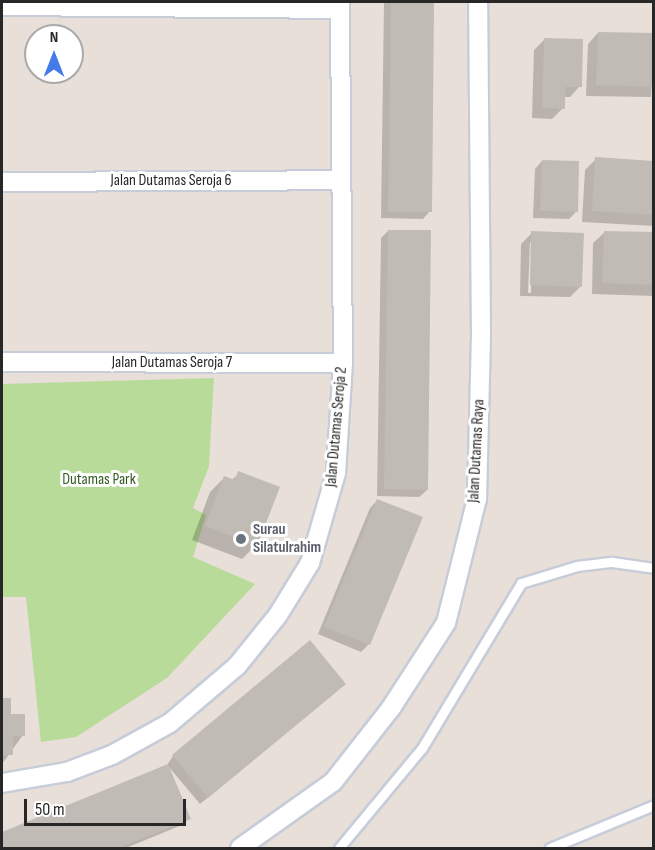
<!DOCTYPE html>
<html>
<head>
<meta charset="utf-8">
<style>
	body { margin:0 }
	#map { position:relative; width:655px; height:850px; overflow:hidden; background:#e8dfd9; font-family:"Sofia Sans Condensed",sans-serif }
	div>[style] { position:absolute }
	[style*='--x'] { left:calc(var(--x)*1px); top:calc(var(--y)*1px); width:calc(var(--w)*1px); rotate:calc(var(--a)*1deg) }
	.green>* { inset:0; background:#b9db99 }
	.shadow>* { inset:0; background:#0003 }
	.building>* { inset:0; background:#c0bbb5 }
	.roads { filter:drop-shadow(2px 0 #c7cdd8) drop-shadow(-2px 0 #c7cdd8) drop-shadow(0 2px #c7cdd8) drop-shadow(0 -2px #c7cdd8) }
	.service>* { height:9px; margin:-4.5px; padding:0 4.5px; transform-origin:4.5px; border-radius:4.5px; background:#fff }
	.minor>* { height:18px; margin:-9px; padding:0 9px; transform-origin:9px; border-radius:9px; background:#fff }
	.dots>* { width:16px; height:16px; translate:-50% -50%; box-sizing:border-box; border:3px solid #fff; border-radius:50% }
	span { translate:-50% -50%; white-space:nowrap; text-align:center; line-height:1.15; -webkit-text-stroke:6px #fff; paint-order:stroke }
	.street-label { font-size:16px; color:#272727 }
	.park-label { font-size:16px; color:#345b1f }
	.worship-label { font-size:16px; color:#5b616d; font-weight:700 }
	.left { translate:0 -50%; text-align:left }
	.frame { position:absolute; inset:0; border:3px solid #272727; pointer-events:none }
	.north { position:absolute; left:24px; top:24px; width:60px; height:60px; box-sizing:border-box; background:#fff; border:2px solid #a9a9a9; border-radius:50%; rotate:0deg; font-size:16px; font-weight:700; line-height:24px; text-align:center; color:#272727 }
	.north::after { content:''; display:block; margin:auto; width:21px; height:27px; background:#457be9; clip-path:polygon(50% 0,100% 100%,50% 72%,0 100%) }
	.scale { position:absolute; left:24px; top:799px; width:162px; height:27px; box-sizing:border-box; border:3px solid #272727; border-top:0; padding-left:8px; font-size:18px; line-height:21px; white-space:nowrap; color:#272727; -webkit-text-stroke:4px #fff; paint-order:stroke }
</style>
</head>
<body>
<div id="map">
	<div class="green">
		<i style="clip-path:polygon(214px 378px,209px 466px,193px 508px,206px 515px,193px 557px,255px 584px,167px 678px,76px 737px,41px 742px,26px 597px,2px 597px,2px 384px)"></i>
	</div>
	<div class="shadow">
		<i style="clip-path:polygon(384px 2px,433px 2px,430px 211px,423px 219px,381px 218px)"></i>
		<i style="clip-path:polygon(598px 33px,654px 35px,651px 97px,586px 96px,588px 44px)"></i>
		<i style="clip-path:polygon(545px 39px,580px 86px,570px 97px,563px 97px,563px 108px,552px 119px,532px 118px,534px 50px)"></i>
		<i style="clip-path:polygon(596px 159px,654px 162px,654px 226px,582px 222px,585px 170px)"></i>
		<i style="clip-path:polygon(542px 161px,576px 212px,569px 219px,533px 218px,535px 169px)"></i>
		<i style="clip-path:polygon(388px 231px,427px 490px,419px 497px,377px 496px,381px 238px)"></i>
		<i style="clip-path:polygon(evenodd,532px 233px,581px 286px,570px 297px,520px 296px,521px 244px,532px 233px,530px 242px,533px 242px,531px 293px,528px 293px,530px 242px)"></i>
		<i style="clip-path:polygon(604px 233px,654px 234px,654px 296px,592px 294px,593px 243px)"></i>
		<i style="clip-path:polygon(239px 473px,256px 545px,242px 559px,192px 540px,210px 492px,224px 478px,231px 481px)"></i>
		<i style="clip-path:polygon(377px 501px,421px 518px,368px 645px,361px 652px,318px 634px,370px 508px)"></i>
		<i style="clip-path:polygon(310px 642px,337px 691px,200px 804px,168px 766px,189px 818px,182px 825px,126px 848px,2px 848px,2px 834px,167px 765px,173px 756px)"></i>
		<i style="clip-path:polygon(2px 700px,9px 700px,9px 715px,23px 735px,2px 764px)"></i>
	</div>
	<div class="building">
		<i style="clip-path:polygon(391px 2px,434px 2px,432px 212px,388px 212px)"></i>
		<i style="clip-path:polygon(598px 32px,654px 33px,654px 87px,596px 85px)"></i>
		<i style="clip-path:polygon(544px 38px,583px 39px,582px 87px,565px 87px,565px 109px,542px 108px)"></i>
		<i style="clip-path:polygon(595px 157px,654px 161px,654px 215px,592px 211px)"></i>
		<i style="clip-path:polygon(542px 160px,579px 161px,578px 212px,540px 211px)"></i>
		<i style="clip-path:polygon(388px 230px,431px 230px,428px 490px,384px 489px)"></i>
		<i style="clip-path:polygon(531px 231px,584px 233px,582px 287px,530px 285px)"></i>
		<i style="clip-path:polygon(604px 231px,654px 232px,654px 285px,602px 283px)"></i>
		<i style="clip-path:polygon(238px 471px,280px 487px,257px 546px,205px 526px,224px 476px,235px 480px)"></i>
		<i style="clip-path:polygon(377px 499px,423px 517px,370px 645px,324px 627px)"></i>
		<i style="clip-path:polygon(310px 640px,346px 684px,208px 798px,172px 755px)"></i>
		<i style="clip-path:polygon(2px 698px,11px 698px,11px 714px,25px 714px,25px 736px,13px 736px,13px 755px,2px 755px)"></i>
		<i style="clip-path:polygon(168px 764px,191px 819px,118px 848px,2px 848px,2px 832px)"></i>
	</div>
	<div class="roads">
		<div class="service">
			<i style="--x:339;--y:848;--w:130;--a:-50.3"></i>
			<i style="--x:422;--y:748;--w:192;--a:-59"></i>
			<i style="--x:521;--y:583;--w:59;--a:-16.9"></i>
			<i style="--x:577;--y:566;--w:35;--a:-7"></i>
			<i style="--x:612;--y:562;--w:42;--a:8.1"></i>
			<i style="--x:550;--y:848;--w:113;--a:-22.5"></i>
		</div>
		<div class="minor">
			<i style="--x:2;--y:6;--w:338;--a:0.5"></i>
			<i style="--x:2;--y:182;--w:339;--a:-0.3"></i>
			<i style="--x:2;--y:362;--w:341;--a:0.2"></i>
			<i style="--x:2;--y:783;--w:66;--a:-9.6"></i>
			<i style="--x:67;--y:772;--w:48;--a:-20.7"></i>
			<i style="--x:112;--y:755;--w:66;--a:-28.9"></i>
			<i style="--x:170;--y:723;--w:88;--a:-40.4"></i>
			<i style="--x:237;--y:666;--w:65;--a:-51.2"></i>
			<i style="--x:278;--y:615;--w:61;--a:-58.4"></i>
			<i style="--x:310;--y:563;--w:94;--a:-73.9"></i>
			<i style="--x:336;--y:473;--w:110;--a:-86.4"></i>
			<i style="--x:343;--y:363;--w:361;--a:-90.5"></i>
			<i style="--x:240;--y:848;--w:114;--a:-35.4"></i>
			<i style="--x:333;--y:782;--w:94;--a:-51.9"></i>
			<i style="--x:391;--y:708;--w:101;--a:-57.1"></i>
			<i style="--x:446;--y:623;--w:128;--a:-76"></i>
			<i style="--x:477;--y:499;--w:165;--a:-88.6"></i>
			<i style="--x:481;--y:334;--w:332;--a:-90.5"></i>
		</div>
	</div>
	<div class="dots">
		<i style="left:241px;top:539px;background:#6b7280"></i>
	</div>
	<div class="street-label">
		<span style="left:171px;top:181px">Jalan Dutamas Seroja 6</span>
		<span style="left:172px;top:363px">Jalan Dutamas Seroja 7</span>
		<span style="left:337px;top:427px;rotate:-85deg">Jalan Dutamas Seroja 2</span>
		<span style="left:477px;top:451px;rotate:-87deg">Jalan Dutamas Raya</span>
	</div>
	<div class="park-label">
		<span style="left:99px;top:480px">Dutamas Park</span>
	</div>
	<div class="worship-label">
		<span class="left" style="left:253px;top:539px">Surau<br>Silatulrahim</span>
	</div>
	<div class="frame"></div>
	<div class="north">N</div>
	<div class="scale">50 m</div>
</div>
</body>
</html>
